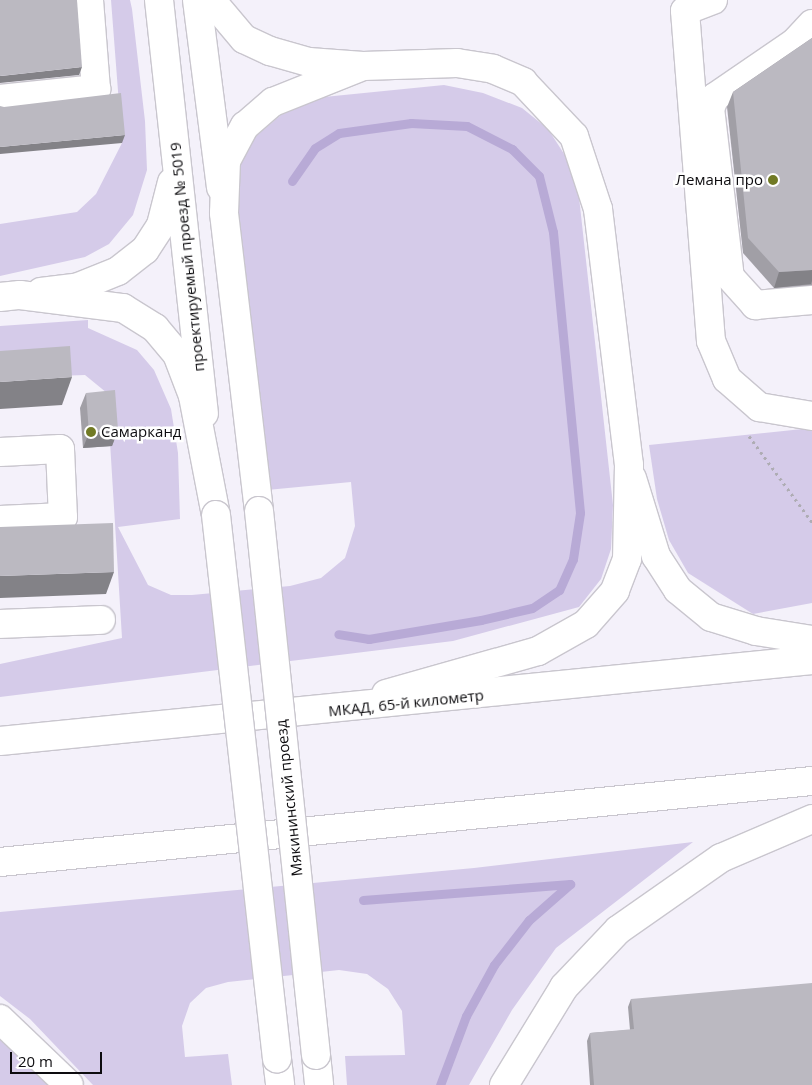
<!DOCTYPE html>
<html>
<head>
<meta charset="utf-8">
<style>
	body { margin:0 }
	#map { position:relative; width:812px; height:1085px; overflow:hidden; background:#f4f1fa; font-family:"Open Sans",sans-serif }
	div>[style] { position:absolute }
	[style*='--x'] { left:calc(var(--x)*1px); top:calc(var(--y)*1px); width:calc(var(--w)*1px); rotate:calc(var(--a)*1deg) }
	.green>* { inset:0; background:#d5cbe9 }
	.stream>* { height:9px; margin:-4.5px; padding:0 4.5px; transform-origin:4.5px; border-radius:4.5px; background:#b8aad6 }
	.path>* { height:3px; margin-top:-1.5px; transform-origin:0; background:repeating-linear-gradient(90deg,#aeacb3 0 2.5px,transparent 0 6.5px) }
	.roads { filter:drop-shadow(1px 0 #c9c6ce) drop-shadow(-1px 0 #c9c6ce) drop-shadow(0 1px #c9c6ce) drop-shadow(0 -1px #c9c6ce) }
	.minor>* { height:28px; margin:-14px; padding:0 14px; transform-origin:14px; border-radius:14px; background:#fff }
	.major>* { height:28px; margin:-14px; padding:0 14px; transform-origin:14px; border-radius:14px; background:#fff }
	.highway>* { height:28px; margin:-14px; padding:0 14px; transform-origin:14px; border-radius:14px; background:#fff }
	.bridges { filter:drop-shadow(1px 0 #c9c6ce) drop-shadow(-1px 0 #c9c6ce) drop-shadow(0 1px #c9c6ce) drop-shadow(0 -1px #c9c6ce) }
	.major-bridge>* { height:28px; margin:-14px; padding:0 14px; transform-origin:14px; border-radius:14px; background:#fff }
	.wall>* { inset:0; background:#a19fa6 }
	.shaded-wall>* { inset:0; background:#838287 }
	.building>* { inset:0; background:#bbb9c1 }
	.dots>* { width:14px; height:14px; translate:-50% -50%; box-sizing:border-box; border:2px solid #fff; border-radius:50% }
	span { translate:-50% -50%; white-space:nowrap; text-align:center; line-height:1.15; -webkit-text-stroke:5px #fff; paint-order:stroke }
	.poi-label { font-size:15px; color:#0d0c0f }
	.right { translate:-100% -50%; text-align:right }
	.left { translate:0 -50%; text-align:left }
	.street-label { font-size:15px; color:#0d0c0f }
	.scale { position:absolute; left:10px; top:1052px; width:92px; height:22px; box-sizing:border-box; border:2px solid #0d0c0f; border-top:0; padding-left:6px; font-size:15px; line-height:18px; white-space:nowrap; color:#0d0c0f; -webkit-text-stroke:4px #fff; paint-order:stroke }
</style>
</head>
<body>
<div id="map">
	<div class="green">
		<i style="clip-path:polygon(111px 0,130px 0,132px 9px,145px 121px,147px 170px,133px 215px,109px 244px,85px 257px,0 276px,0 224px,77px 212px,96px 194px,122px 143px)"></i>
		<i style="clip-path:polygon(444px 85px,483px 93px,522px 108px,548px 129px,568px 160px,579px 197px,613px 505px,611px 549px,601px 579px,579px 607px,453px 641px,0 697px,0 664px,122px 638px,107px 393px,85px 375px,0 378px,0 326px,88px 320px,88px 328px,137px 350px,154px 370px,171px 409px,178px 453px,180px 519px,118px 527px,148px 585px,171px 595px,192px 595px,290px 586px,321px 578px,345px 558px,355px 526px,351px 482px,267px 490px,237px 215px,239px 168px,255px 137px,281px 115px,324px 97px)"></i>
		<i style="clip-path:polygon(812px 428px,812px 603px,753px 614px,688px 573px,669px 540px,657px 499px,649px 445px)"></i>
		<i style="clip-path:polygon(693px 842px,556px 948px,512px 1010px,469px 1085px,347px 1085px,345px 1056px,405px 1055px,402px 1011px,388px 989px,367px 974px,339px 970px,228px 982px,206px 988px,190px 1003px,182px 1026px,185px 1057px,228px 1054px,232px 1085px,93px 1085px,30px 1019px,0 996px,0 912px,474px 868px)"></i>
		<i style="clip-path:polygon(0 1040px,49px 1085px,0 1085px)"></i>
	</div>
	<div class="stream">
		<i style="--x:292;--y:181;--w:40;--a:-55.1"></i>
		<i style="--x:315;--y:148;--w:28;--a:-32"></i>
		<i style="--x:339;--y:133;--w:73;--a:-7.9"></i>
		<i style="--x:411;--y:123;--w:56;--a:3.1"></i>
		<i style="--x:467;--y:126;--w:51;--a:27.1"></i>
		<i style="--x:512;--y:149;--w:38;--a:45"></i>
		<i style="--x:539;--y:176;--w:58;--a:76"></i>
		<i style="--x:553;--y:232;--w:282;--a:84.5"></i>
		<i style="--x:580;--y:513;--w:47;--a:98.7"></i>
		<i style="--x:573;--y:559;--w:34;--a:114"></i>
		<i style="--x:559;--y:590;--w:32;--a:146"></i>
		<i style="--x:532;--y:608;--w:52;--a:166.8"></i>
		<i style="--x:481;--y:620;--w:114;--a:170.4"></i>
		<i style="--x:369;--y:639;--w:31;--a:-171"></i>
		<i style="--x:363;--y:900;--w:208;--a:-4.4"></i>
		<i style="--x:570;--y:884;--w:55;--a:138.7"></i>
		<i style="--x:529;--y:920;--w:57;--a:127.9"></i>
		<i style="--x:494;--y:965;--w:58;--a:118.8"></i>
		<i style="--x:466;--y:1016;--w:74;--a:110.6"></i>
	</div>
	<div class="path">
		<i style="--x:749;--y:436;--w:107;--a:53.8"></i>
	</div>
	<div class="roads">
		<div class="minor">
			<i style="--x:159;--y:0;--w:416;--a:83.8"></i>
			<i style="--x:197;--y:0;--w:189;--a:82.7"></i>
			<i style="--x:211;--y:0;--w:51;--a:49.8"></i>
			<i style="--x:244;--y:39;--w:29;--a:25"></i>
			<i style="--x:270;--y:51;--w:41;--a:15.8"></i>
			<i style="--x:309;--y:62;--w:54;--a:4.2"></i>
			<i style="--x:713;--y:0;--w:30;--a:159"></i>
			<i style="--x:685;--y:11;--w:331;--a:85.5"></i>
			<i style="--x:711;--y:341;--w:41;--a:67.2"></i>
			<i style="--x:727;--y:379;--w:43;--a:41.2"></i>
			<i style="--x:759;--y:407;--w:54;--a:9.6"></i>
			<i style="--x:812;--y:24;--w:26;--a:133"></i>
			<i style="--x:794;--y:43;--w:96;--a:145.6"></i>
			<i style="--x:715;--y:97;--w:12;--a:114"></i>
			<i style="--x:710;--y:108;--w:170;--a:83.3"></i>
			<i style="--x:730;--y:277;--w:38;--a:48"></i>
			<i style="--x:755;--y:305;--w:57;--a:-5"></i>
			<i style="--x:0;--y:99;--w:97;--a:-5.9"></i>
			<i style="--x:96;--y:89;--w:89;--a:-94.5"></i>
			<i style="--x:41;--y:292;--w:35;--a:-7"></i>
			<i style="--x:76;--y:288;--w:45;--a:-22"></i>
			<i style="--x:118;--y:271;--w:34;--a:-38"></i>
			<i style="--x:145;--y:250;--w:30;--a:-57"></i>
			<i style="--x:161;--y:225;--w:44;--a:-75.7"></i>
			<i style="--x:0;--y:452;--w:60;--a:-2.9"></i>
			<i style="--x:60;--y:449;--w:68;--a:87.5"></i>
			<i style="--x:63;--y:517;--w:63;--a:177.3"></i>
			<i style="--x:632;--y:478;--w:82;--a:72.9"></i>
			<i style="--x:656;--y:556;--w:40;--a:57.1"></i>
			<i style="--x:678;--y:590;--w:43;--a:39.3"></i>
			<i style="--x:711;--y:617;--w:47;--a:17.3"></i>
			<i style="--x:756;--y:631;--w:57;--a:9.1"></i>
			<i style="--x:0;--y:624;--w:101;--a:-2.3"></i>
		</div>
		<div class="major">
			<i style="--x:0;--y:297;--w:20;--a:-6"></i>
			<i style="--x:20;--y:295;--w:104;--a:7.2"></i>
			<i style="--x:123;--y:308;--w:38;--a:32"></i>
			<i style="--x:155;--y:328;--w:34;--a:50"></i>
			<i style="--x:177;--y:354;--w:45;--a:69.1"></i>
			<i style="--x:193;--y:396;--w:121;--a:79.1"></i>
			<i style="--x:259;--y:511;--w:300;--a:-96.7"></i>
			<i style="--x:224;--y:213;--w:52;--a:-87.8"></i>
			<i style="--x:226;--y:161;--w:40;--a:-62"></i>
			<i style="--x:245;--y:126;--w:37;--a:-41"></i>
			<i style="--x:273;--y:102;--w:97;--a:-21.8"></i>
			<i style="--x:363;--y:66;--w:94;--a:-1.8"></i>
			<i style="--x:457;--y:63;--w:36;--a:9"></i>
			<i style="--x:493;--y:69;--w:33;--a:23"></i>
			<i style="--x:523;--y:82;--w:74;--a:46.6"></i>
			<i style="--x:574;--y:136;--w:77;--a:71.8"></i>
			<i style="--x:598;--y:209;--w:258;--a:83.1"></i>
			<i style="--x:629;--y:465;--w:94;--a:91.2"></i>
			<i style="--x:627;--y:559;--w:34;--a:111"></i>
			<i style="--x:615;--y:591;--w:44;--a:131.3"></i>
			<i style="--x:586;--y:624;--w:55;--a:150.6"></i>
			<i style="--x:538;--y:651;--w:158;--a:164.2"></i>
			<i style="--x:0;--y:1019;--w:95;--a:43.7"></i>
			<i style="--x:316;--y:1055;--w:30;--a:84"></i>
			<i style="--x:277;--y:1059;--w:26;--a:83"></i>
			<i style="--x:504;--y:1085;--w:115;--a:-58.5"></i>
			<i style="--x:564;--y:987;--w:79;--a:-46.5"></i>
			<i style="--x:618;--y:930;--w:126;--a:-35"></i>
			<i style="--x:721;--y:858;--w:99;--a:-23.2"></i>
		</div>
		<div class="highway">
			<i style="--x:0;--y:741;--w:816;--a:-5.7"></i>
			<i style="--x:0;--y:862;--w:816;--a:-5.7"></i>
		</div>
	</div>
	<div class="bridges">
		<div class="major-bridge">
			<i style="--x:259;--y:511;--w:547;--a:84.02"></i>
			<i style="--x:216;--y:515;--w:547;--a:83.6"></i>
		</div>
	</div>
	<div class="wall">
		<i style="clip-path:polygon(812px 38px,812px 285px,774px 288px,743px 253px,727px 107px,733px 92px)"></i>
		<i style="clip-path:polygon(86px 393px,118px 430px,112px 446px,83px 448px,80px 408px)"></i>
		<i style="clip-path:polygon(631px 999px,812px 1085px,590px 1085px,587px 1041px,590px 1033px,630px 1030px,628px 1007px)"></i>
	</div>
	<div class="shaded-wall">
		<i style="clip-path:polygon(82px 67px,79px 75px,0 83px,0 76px,1px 76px)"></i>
		<i style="clip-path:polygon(125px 135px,122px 143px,0 154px,0 147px)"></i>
		<i style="clip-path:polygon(812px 270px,812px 281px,811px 284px,774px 288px,779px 272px)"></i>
		<i style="clip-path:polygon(72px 377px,62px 405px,0 409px,0 382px)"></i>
		<i style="clip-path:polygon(118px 430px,112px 446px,83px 448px,89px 433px)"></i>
		<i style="clip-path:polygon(114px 572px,106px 594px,0 598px,0 576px)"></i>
	</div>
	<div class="building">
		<i style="clip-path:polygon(0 0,77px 0,82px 67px,0 76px)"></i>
		<i style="clip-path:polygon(812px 38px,812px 270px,779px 272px,748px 238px,733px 92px)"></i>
		<i style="clip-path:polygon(121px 93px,125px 135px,0 147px,0 106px,4px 107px)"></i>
		<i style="clip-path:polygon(70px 346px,72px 377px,0 382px,0 351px)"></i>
		<i style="clip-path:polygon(115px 390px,118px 430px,89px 433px,86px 393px)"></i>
		<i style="clip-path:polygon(113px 523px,114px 572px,0 576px,0 527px)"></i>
		<i style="clip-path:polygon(812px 983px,812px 1085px,594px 1085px,590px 1033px,634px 1029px,631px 999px)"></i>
	</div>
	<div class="dots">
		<i style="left:773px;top:180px;background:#717a25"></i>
		<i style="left:91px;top:432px;background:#717a25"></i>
	</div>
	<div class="poi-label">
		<span class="right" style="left:763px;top:180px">Лемана про</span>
		<span class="left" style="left:101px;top:432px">Самарканд</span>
	</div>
	<div class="street-label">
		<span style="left:187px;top:257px;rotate:-96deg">проектируемый проезд № 5019</span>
		<span style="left:406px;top:703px;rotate:-6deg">МКАД, 65-й километр</span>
		<span style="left:289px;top:798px;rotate:-96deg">Мякининский проезд</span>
	</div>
	<div class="scale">20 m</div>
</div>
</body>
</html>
